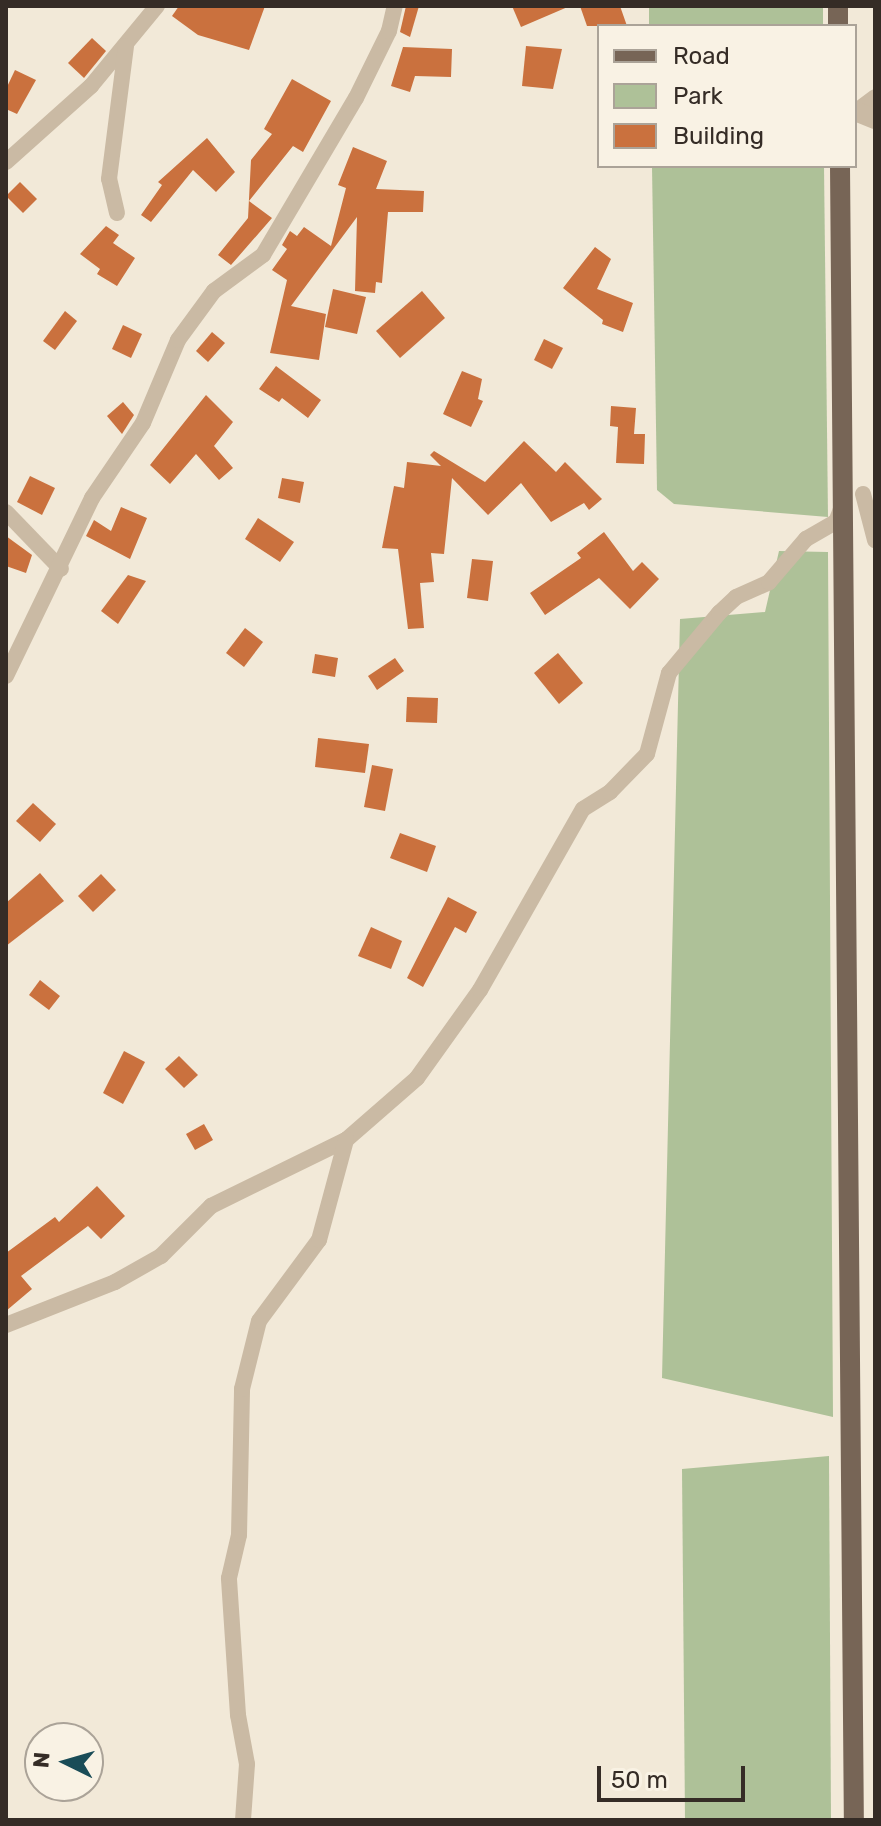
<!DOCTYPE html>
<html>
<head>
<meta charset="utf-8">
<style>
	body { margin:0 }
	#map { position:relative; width:881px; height:1826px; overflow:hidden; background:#f2e9d8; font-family:Rubik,sans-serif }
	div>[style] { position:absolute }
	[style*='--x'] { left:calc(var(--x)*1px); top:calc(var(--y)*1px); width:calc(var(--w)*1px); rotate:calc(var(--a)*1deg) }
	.green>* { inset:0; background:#aec198 }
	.building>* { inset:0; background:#ca713e }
	.minor>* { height:16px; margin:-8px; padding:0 8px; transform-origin:8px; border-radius:8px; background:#cabaa4 }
	.tertiary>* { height:20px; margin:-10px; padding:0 10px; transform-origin:10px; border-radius:10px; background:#cabaa4 }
	.primary>* { height:20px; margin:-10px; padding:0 10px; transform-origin:10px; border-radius:10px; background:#776556 }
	span { translate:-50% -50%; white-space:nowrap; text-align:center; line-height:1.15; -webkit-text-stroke:8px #f9f2e4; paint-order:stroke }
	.frame { position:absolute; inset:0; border:8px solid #352c26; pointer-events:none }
	.legend { position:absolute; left:597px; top:24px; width:260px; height:144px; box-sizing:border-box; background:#f9f2e4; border:2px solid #aba398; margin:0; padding:10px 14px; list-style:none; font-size:24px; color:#352c26 }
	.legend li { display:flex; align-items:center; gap:16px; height:40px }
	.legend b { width:40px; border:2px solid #aba398 }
	.north { position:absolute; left:24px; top:1722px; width:80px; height:80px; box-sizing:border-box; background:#f9f2e4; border:2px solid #aba398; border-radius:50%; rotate:275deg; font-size:22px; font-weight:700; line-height:32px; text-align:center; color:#352c26 }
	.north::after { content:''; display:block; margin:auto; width:28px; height:36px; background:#1a4c57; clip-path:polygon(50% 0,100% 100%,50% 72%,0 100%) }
	.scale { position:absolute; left:597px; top:1766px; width:148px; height:36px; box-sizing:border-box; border:4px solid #352c26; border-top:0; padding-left:10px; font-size:24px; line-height:28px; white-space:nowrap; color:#352c26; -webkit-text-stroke:6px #f9f2e4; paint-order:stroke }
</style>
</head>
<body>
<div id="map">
	<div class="green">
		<i style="clip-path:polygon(649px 6px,823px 6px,823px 26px,649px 26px)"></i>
		<i style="clip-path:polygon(652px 166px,824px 166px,828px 517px,674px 504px,657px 490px)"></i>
		<i style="clip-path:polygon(779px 551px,828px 552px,833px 1417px,662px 1378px,680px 619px,765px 612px)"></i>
		<i style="clip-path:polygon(829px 1456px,831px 1820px,685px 1820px,682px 1469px)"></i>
	</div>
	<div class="building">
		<i style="clip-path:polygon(179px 6px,265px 6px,249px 50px,198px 35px,172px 16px)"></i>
		<i style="clip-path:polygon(406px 6px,419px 6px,410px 37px,400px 32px)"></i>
		<i style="clip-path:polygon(512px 6px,570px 6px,521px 27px)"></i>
		<i style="clip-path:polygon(580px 6px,620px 6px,627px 26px,587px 26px)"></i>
		<i style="clip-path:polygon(92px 38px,106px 51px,84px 78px,68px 63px)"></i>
		<i style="clip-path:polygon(526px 46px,562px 49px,553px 89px,522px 86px)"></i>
		<i style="clip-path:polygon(403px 47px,452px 49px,451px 77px,415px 76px,410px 92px,391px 86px)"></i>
		<i style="clip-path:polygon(15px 70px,36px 80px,17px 114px,6px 109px,6px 89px)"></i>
		<i style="clip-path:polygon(292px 79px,331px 101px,303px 152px,293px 146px,249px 201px,272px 218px,231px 265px,218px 255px,248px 218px,251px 160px,272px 134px,264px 129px)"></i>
		<i style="clip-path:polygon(207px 138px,235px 172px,216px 192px,193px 170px,151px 222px,141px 215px,162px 185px,158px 182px)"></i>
		<i style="clip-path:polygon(353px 147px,387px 161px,376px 189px,424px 191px,423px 212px,388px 212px,382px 283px,376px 282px,375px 293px,355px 291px,357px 217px,291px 306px,326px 314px,319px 360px,270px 353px,287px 280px,272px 270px,287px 249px,282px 245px,290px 231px,297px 236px,304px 227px,331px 246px,346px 188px,338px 185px)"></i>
		<i style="clip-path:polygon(20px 182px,37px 199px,23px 213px,6px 196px)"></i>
		<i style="clip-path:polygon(106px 226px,119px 235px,113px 243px,135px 258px,117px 286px,97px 274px,100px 269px,80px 254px)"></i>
		<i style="clip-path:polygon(595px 247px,611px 259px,597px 289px,633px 303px,623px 332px,602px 324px,603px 320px,563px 288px)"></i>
		<i style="clip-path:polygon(333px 289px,366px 297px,357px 334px,325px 327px)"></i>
		<i style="clip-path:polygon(422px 291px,445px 318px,400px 358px,376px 331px)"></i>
		<i style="clip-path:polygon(65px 311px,77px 321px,55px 350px,43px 341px)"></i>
		<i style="clip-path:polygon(123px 325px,142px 334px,131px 358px,112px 349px)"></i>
		<i style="clip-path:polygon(212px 332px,225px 343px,208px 362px,196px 351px)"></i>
		<i style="clip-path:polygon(544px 339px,563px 348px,552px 369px,534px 360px)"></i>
		<i style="clip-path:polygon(276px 366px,321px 400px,308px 418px,282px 398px,279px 402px,259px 389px)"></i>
		<i style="clip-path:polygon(462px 371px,482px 379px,478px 399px,483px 401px,471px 427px,443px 414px)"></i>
		<i style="clip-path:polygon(206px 395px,233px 422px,214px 446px,233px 468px,219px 480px,196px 454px,170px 484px,150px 465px)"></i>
		<i style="clip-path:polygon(123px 402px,134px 415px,122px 434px,107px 416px)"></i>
		<i style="clip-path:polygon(611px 406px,636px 408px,634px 434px,645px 434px,644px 464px,616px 463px,618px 427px,610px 426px)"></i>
		<i style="clip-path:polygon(524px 441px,556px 472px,565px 462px,602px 499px,589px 510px,584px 503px,551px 522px,521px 483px,488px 515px,452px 478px,444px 554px,431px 553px,434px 582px,420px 583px,424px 628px,408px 629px,398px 549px,382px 548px,394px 486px,404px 488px,407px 462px,441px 466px,430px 455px,434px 451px,485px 482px)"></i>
		<i style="clip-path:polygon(30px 476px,55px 488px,42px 515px,17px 502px)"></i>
		<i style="clip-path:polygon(282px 478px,304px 482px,300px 503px,278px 498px)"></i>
		<i style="clip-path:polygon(121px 507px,147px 518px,130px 559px,86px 536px,94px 520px,111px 531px)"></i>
		<i style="clip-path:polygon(258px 518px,294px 542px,280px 562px,245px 539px)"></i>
		<i style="clip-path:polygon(604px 532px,633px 571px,642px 562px,659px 579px,630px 609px,599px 578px,545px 615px,530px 593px,581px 558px,577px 553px)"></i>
		<i style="clip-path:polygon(6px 536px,32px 555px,26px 573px,6px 566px)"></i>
		<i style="clip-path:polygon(472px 559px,493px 561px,488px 601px,467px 598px)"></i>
		<i style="clip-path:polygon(128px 575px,146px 581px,118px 624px,101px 611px)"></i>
		<i style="clip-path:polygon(245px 628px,263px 642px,244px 667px,226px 653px)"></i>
		<i style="clip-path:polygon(558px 653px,583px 683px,559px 704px,534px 673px)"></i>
		<i style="clip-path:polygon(315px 654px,338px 658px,335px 677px,312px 673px)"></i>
		<i style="clip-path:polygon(395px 658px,404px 671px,377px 690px,368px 676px)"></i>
		<i style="clip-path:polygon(407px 697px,438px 698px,437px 723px,406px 722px)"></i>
		<i style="clip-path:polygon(318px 738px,369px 744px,365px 773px,315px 767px)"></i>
		<i style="clip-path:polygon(372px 765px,393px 769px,385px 811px,364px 807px)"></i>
		<i style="clip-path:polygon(33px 803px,56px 824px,40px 842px,16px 821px)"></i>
		<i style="clip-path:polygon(400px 833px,436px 846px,427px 872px,390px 858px)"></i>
		<i style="clip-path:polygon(40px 873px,64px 901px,6px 946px,6px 903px)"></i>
		<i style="clip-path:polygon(101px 874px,116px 890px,93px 912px,78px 896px)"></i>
		<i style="clip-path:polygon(448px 897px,477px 912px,466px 933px,455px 927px,423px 987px,407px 978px)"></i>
		<i style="clip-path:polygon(371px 927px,402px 941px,391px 969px,358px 956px)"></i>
		<i style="clip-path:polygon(40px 980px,60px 996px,49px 1010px,29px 995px)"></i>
		<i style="clip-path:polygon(124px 1051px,145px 1062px,123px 1104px,103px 1093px)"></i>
		<i style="clip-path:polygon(179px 1056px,198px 1075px,184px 1088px,165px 1069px)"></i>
		<i style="clip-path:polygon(204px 1124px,213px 1140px,195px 1150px,186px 1134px)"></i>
		<i style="clip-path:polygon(97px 1186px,125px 1216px,101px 1239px,88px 1226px,21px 1276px,32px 1289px,6px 1311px,6px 1253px,55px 1217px,59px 1222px)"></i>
	</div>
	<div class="minor">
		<i style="--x:858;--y:110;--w:21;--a:-37"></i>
		<i style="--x:6;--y:162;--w:114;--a:-41.8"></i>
		<i style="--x:91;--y:86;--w:104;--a:-50.5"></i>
		<i style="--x:117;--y:213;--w:35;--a:-103"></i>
		<i style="--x:109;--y:179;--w:134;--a:-82.7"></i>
		<i style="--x:863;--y:494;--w:48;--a:75.4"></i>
		<i style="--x:6;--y:512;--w:79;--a:46"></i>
		<i style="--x:6;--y:676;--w:198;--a:-64.2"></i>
		<i style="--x:92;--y:498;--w:91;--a:-55.8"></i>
		<i style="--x:143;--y:423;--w:90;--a:-67.1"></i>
		<i style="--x:178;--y:340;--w:61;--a:-53.7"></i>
		<i style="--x:214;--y:291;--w:61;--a:-36.3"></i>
		<i style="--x:263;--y:255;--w:182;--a:-59.4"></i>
		<i style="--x:356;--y:98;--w:75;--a:-63.8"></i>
		<i style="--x:389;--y:31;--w:26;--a:-77"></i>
		<i style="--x:6;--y:1325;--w:117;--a:-21.5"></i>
		<i style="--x:115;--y:1282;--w:53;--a:-29.5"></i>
		<i style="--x:161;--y:1256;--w:71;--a:-45"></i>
		<i style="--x:211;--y:1206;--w:150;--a:-26.1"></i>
		<i style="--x:346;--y:1140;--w:94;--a:-41.1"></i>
		<i style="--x:417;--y:1078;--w:108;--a:-54.4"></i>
		<i style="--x:480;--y:990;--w:208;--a:-60.4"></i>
		<i style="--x:583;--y:809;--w:32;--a:-32"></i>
		<i style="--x:610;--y:792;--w:53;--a:-45.8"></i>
		<i style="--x:647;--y:754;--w:84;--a:-74.8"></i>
		<i style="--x:669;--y:673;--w:78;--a:-50.2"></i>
		<i style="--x:719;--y:613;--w:23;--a:-43"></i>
		<i style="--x:736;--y:597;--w:36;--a:-24"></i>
		<i style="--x:769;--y:582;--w:57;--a:-49.3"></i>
		<i style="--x:806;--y:539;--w:34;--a:-30"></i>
		<i style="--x:836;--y:522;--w:17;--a:-69"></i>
		<i style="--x:243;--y:1820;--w:56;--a:-85.9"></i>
		<i style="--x:247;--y:1764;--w:50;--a:-100.4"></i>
		<i style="--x:238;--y:1715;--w:137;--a:-93.8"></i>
		<i style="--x:229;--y:1578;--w:44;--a:-76.9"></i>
		<i style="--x:239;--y:1535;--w:146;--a:-88.8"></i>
		<i style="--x:242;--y:1389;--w:70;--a:-76"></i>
		<i style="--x:259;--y:1321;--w:101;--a:-53.5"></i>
		<i style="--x:319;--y:1240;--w:104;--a:-74.9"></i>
	</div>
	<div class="tertiary">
		<i style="--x:855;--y:111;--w:22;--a:22"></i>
	</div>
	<div class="primary">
		<i style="--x:838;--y:6;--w:20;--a:90"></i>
		<i style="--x:840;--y:166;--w:1654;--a:89.52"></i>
	</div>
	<div class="frame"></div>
	<ul class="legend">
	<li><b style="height:10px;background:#776556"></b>Road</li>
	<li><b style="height:22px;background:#aec198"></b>Park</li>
	<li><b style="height:22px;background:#ca713e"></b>Building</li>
	</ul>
	<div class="north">N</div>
	<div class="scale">50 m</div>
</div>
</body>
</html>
